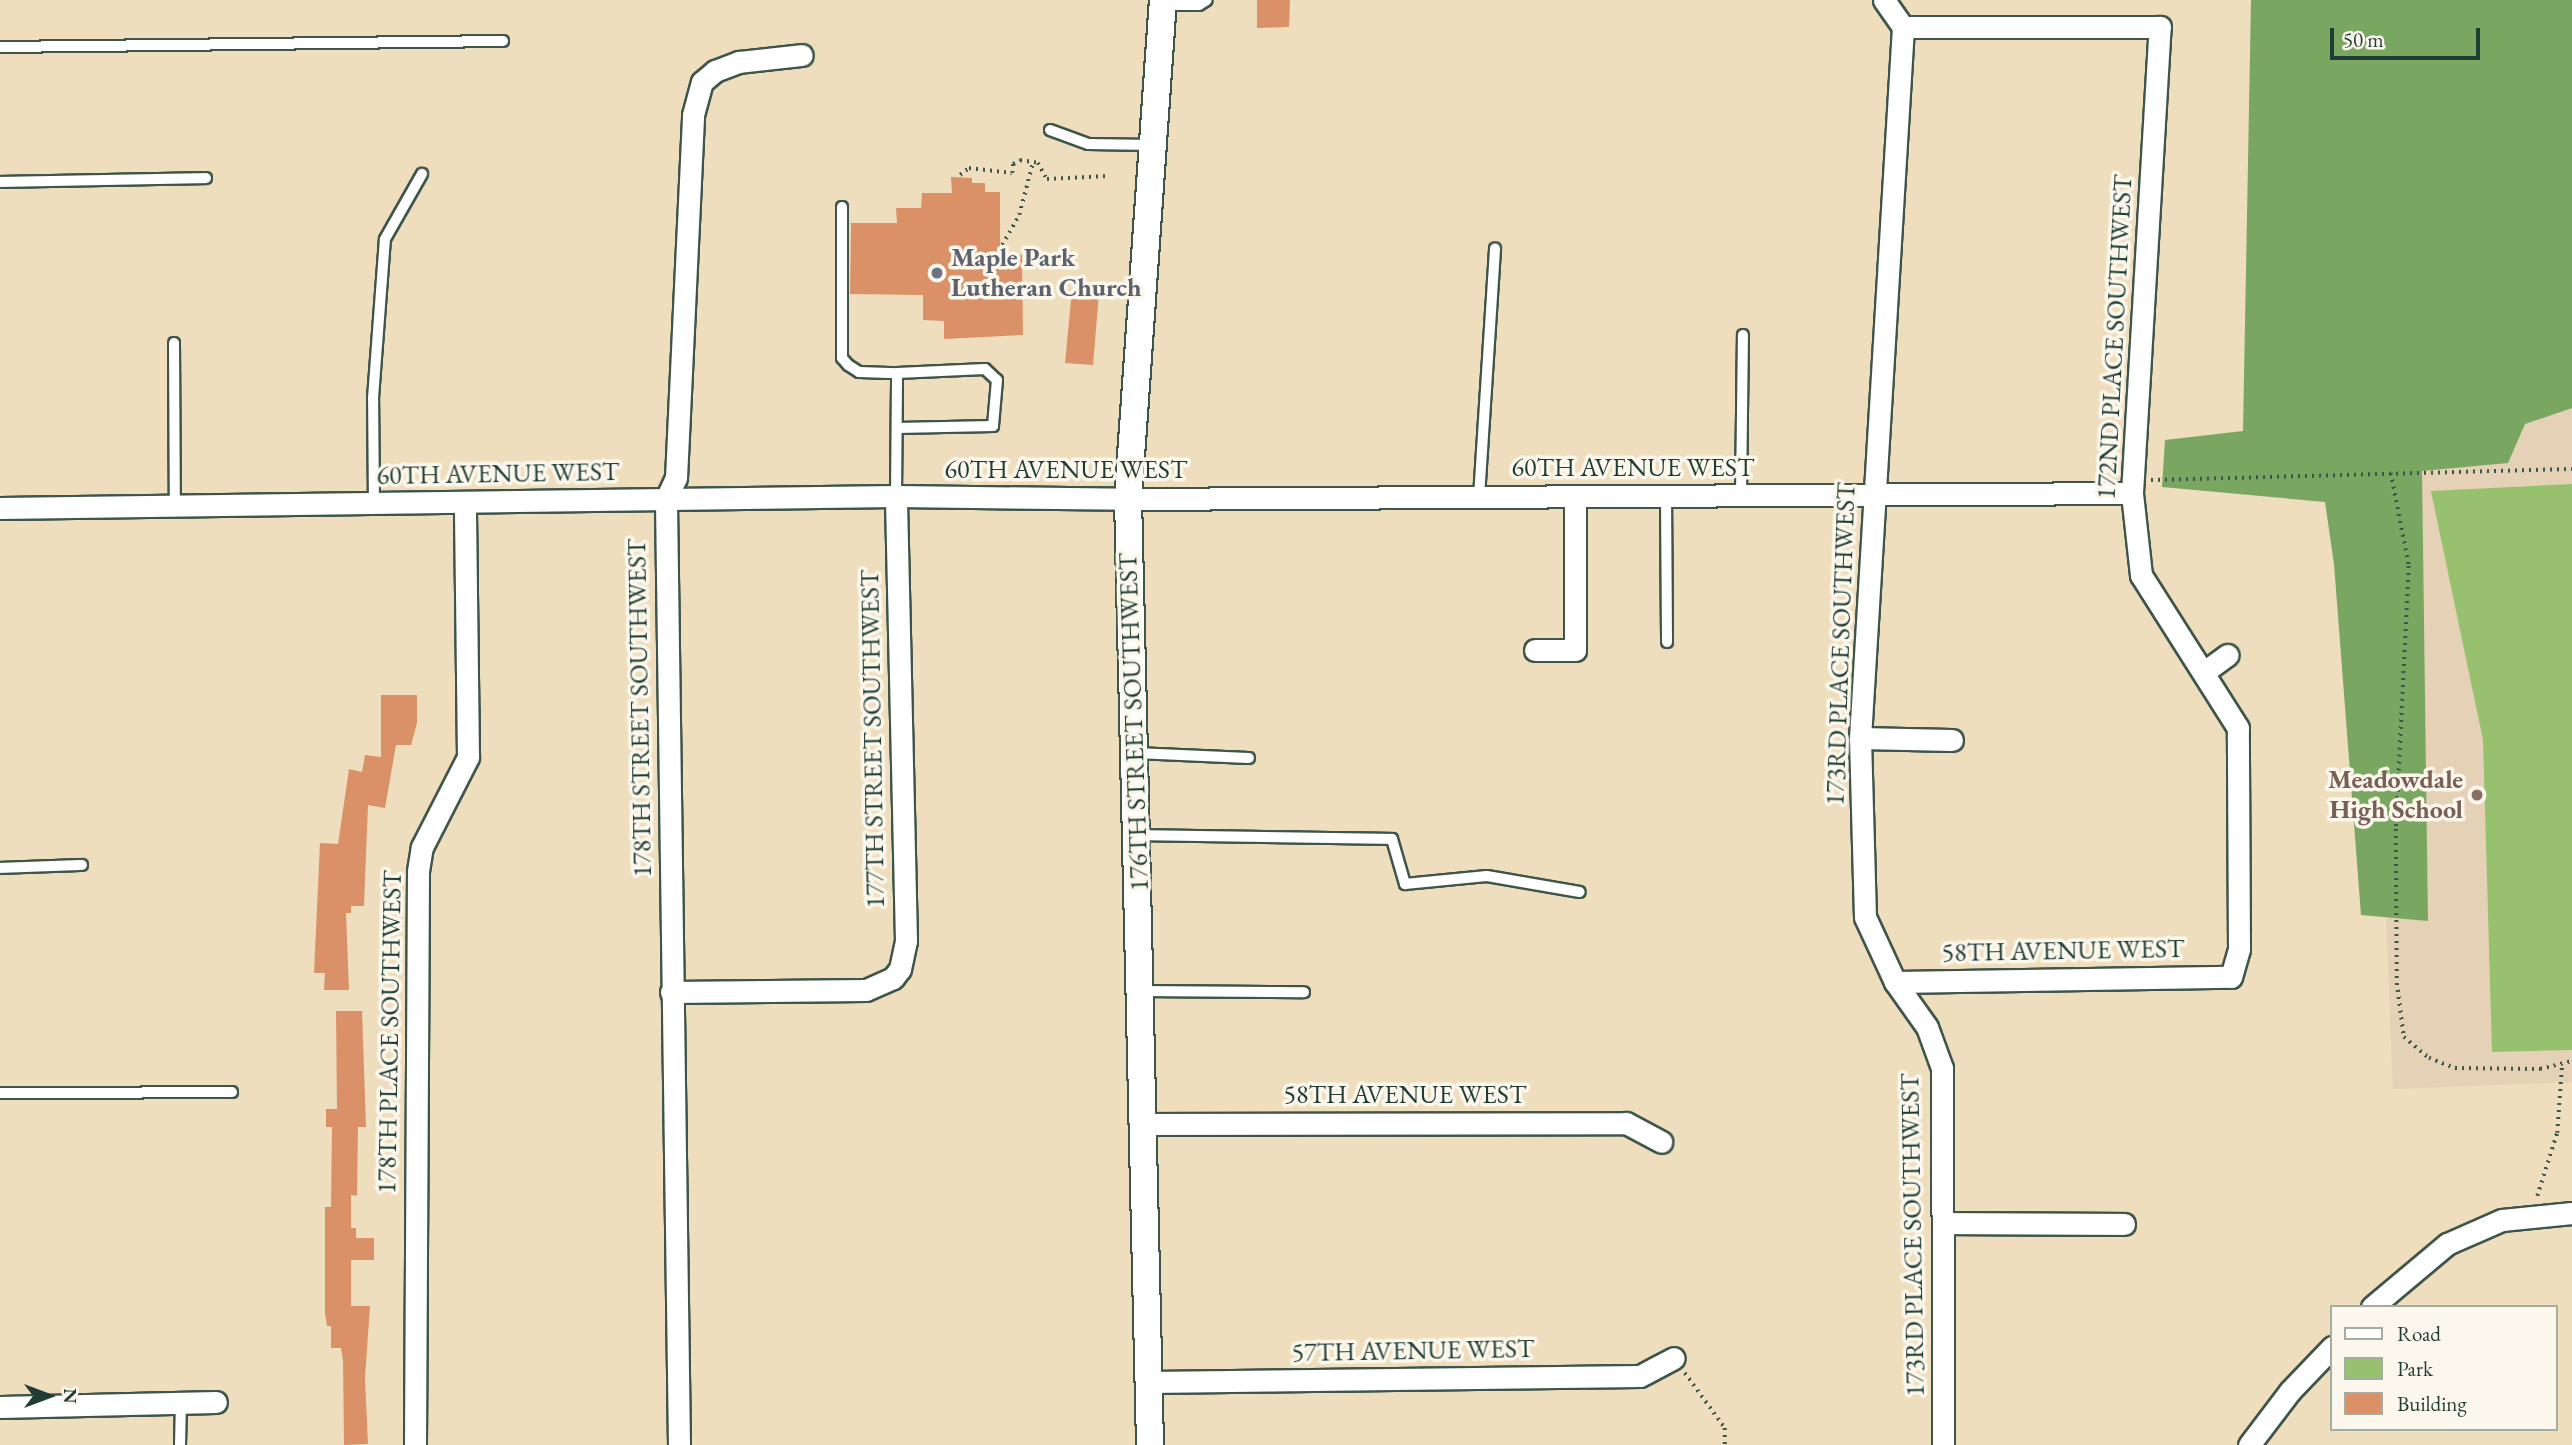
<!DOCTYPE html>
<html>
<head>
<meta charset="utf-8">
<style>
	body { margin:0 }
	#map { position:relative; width:2572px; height:1445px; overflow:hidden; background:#eedebd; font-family:"EB Garamond",serif }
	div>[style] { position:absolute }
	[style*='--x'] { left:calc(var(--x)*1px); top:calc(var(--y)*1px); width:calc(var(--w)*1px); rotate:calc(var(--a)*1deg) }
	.built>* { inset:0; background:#e5d1b5 }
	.green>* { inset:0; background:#97c16e }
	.forest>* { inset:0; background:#79a761 }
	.building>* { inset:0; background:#da9167 }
	.path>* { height:3.5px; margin-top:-1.75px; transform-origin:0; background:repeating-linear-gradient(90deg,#3e5549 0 2px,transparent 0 7px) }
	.roads { filter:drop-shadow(2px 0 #3e5549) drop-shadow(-2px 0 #3e5549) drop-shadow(0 2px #3e5549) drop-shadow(0 -2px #3e5549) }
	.service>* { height:10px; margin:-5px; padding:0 5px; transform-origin:5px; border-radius:5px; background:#fff }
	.minor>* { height:21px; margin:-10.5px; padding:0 10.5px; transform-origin:10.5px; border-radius:10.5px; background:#fff }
	.tertiary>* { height:26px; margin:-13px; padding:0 13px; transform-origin:13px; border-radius:13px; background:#fff }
	.dots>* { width:19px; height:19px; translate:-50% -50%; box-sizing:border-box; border:4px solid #fbf7ec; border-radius:50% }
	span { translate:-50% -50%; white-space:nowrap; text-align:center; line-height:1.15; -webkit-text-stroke:7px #fbf7ec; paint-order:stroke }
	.worship-label { font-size:26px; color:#5b616d; font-weight:700 }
	.left { translate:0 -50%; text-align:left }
	.street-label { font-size:26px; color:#1f3d34 }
	.education-label { font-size:26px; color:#785e54; font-weight:700 }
	.right { translate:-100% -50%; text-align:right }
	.legend { position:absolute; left:2330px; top:1305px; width:228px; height:126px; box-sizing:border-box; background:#fbf7ec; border:2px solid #a3ada2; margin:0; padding:9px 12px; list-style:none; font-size:21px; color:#1f3d34 }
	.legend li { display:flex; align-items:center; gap:14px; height:35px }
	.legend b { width:35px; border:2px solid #a3ada2 }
	.north { position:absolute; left:14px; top:1361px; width:70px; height:70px; -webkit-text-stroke:5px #fbf7ec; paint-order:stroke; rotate:90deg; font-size:19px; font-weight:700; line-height:28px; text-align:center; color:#1f3d34 }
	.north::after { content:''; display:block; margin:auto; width:24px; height:32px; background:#1f3d34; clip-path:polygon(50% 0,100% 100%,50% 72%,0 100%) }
	.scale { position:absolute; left:2330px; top:28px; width:150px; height:32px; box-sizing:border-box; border:4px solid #1f3d34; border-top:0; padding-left:9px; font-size:21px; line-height:24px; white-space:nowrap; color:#1f3d34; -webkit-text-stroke:5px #fbf7ec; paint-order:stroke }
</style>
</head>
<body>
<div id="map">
	<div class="built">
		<i style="clip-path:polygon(2572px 232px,2572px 1082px,2393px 1089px,2368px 469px)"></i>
	</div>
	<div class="green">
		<i style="clip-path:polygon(2572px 484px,2572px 1050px,2492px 1052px,2483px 740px,2431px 491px)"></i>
	</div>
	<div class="forest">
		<i style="clip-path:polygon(2251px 0,2572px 0,2572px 408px,2525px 424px,2508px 463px,2422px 471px,2428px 921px,2361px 915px,2334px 564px,2325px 502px,2162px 487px,2165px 440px,2243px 431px)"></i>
	</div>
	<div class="building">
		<i style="clip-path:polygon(1257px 0,1290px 0,1289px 27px,1257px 28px)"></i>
		<i style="clip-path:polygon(951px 177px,972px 178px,972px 183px,985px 183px,985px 192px,1000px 192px,1000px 255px,1022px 255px,1023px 335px,944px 339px,944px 321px,923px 320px,923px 295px,850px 294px,851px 223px,897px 223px,896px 208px,921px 208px,922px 193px,952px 193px)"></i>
		<i style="clip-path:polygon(1072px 290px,1099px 293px,1093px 365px,1065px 363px)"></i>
		<i style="clip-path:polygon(381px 695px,417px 695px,417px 723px,411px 745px,396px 745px,385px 808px,368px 805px,364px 906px,351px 906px,351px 913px,346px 913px,349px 990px,324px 990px,325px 973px,314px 973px,320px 843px,338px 844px,349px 769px,362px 772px,365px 755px,381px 757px)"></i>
		<i style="clip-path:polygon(336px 1011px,362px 1011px,366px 1127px,358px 1127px,357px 1196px,351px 1195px,351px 1228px,356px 1228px,356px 1238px,374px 1238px,374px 1260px,351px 1260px,351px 1306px,370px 1306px,365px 1378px,368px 1444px,344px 1445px,343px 1360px,341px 1348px,331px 1348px,331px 1326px,327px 1326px,325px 1313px,325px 1207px,331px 1207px,332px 1127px,326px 1127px,326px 1109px,337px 1109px)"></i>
	</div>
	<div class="path">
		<i style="--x:960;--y:175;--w:11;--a:-38"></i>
		<i style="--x:969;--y:168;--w:43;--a:6.6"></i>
		<i style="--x:1012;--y:173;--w:9;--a:-84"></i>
		<i style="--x:1013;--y:164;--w:8;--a:-30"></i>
		<i style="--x:1020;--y:160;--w:18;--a:9"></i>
		<i style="--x:1038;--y:163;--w:18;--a:61"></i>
		<i style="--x:1047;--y:179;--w:60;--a:-2.9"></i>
		<i style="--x:1002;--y:245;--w:34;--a:-60"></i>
		<i style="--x:1019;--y:215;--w:55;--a:-75.2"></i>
		<i style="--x:2391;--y:473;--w:95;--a:79"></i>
		<i style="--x:2409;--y:566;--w:263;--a:92.8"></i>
		<i style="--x:2396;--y:829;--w:154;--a:89.6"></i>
		<i style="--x:2397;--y:983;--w:54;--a:82.6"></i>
		<i style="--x:2404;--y:1037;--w:33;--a:40"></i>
		<i style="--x:2429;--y:1058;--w:28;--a:21"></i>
		<i style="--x:2455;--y:1068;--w:85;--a:0.7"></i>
		<i style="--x:2540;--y:1069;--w:33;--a:-14"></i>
		<i style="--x:2151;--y:480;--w:421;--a:-1.5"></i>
		<i style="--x:2537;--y:1196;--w:66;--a:-72.4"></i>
		<i style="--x:2557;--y:1133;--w:69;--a:-85.9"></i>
		<i style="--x:1685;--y:1373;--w:68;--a:54"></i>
		<i style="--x:1725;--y:1428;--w:17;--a:90"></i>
	</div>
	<div class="roads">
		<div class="service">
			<i style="--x:1163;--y:5;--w:36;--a:0"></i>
			<i style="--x:1199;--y:5;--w:9;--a:-32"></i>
			<i style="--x:0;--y:47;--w:503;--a:-0.68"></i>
			<i style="--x:1050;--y:130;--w:40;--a:20.2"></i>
			<i style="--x:1088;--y:144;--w:65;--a:0.9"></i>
			<i style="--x:0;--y:182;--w:206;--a:-1.1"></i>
			<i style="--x:842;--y:207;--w:151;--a:90"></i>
			<i style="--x:842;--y:358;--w:9;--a:49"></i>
			<i style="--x:848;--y:365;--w:13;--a:32"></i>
			<i style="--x:859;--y:372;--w:38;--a:2"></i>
			<i style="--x:897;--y:373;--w:88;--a:-2.6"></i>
			<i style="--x:985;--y:369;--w:16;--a:43"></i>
			<i style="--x:997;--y:380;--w:46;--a:95"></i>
			<i style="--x:993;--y:426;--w:96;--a:178.8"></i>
			<i style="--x:174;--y:343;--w:164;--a:89.7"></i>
			<i style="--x:1666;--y:495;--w:147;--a:89.6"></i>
			<i style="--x:1741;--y:495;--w:160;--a:-89.3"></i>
			<i style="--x:896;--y:496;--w:123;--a:-89.5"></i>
			<i style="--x:1479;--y:497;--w:249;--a:-86.3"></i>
			<i style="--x:374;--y:505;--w:107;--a:-90.5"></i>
			<i style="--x:373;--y:398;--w:159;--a:-85.7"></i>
			<i style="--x:385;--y:239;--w:75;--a:-60.4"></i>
			<i style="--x:1135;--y:753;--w:114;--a:2.5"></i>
			<i style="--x:1137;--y:835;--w:255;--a:0.9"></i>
			<i style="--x:1392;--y:839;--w:47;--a:73.9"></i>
			<i style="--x:1405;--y:884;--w:82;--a:-5.6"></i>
			<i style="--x:1487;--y:876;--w:94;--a:9.8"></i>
			<i style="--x:0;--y:868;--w:82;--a:-2.1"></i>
			<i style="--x:1141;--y:991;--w:163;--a:0.4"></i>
			<i style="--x:0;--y:1093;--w:232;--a:-0.2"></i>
			<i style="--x:180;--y:1445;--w:43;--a:-88.7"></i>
		</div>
		<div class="minor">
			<i style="--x:1884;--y:0;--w:33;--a:55"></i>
			<i style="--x:1903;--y:27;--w:712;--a:93.46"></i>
			<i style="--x:1860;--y:738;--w:179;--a:88.4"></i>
			<i style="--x:1865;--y:917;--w:72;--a:65.2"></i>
			<i style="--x:1895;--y:982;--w:55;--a:54.6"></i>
			<i style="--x:1927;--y:1027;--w:44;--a:69.9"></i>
			<i style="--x:1942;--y:1068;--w:377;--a:89.8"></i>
			<i style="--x:0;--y:508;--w:896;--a:-0.77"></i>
			<i style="--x:896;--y:496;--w:232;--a:0.7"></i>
			<i style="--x:1128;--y:499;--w:1004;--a:-0.34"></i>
			<i style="--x:1535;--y:650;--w:40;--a:0"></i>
			<i style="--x:1575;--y:650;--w:154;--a:-90"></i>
			<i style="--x:2204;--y:672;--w:29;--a:-36"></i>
			<i style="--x:1860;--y:738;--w:92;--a:1.2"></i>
			<i style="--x:1895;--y:982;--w:336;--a:-0.9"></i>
			<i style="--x:2231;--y:977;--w:29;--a:-74"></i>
			<i style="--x:2239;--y:949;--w:221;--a:-90.3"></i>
			<i style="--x:2238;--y:728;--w:181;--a:-122.4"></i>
			<i style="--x:2141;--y:575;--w:82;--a:-96.3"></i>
			<i style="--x:2132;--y:493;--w:467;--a:-86.6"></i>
			<i style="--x:2160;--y:27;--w:257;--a:180"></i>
			<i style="--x:671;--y:992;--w:195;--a:-0.6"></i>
			<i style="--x:866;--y:990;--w:30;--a:-24"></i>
			<i style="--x:893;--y:978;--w:11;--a:-52"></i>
			<i style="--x:900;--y:969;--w:29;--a:-78"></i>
			<i style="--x:906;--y:941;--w:445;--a:-91.3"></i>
			<i style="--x:1144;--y:1124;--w:482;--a:-0.1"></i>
			<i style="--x:1626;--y:1123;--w:40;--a:28"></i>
			<i style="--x:1943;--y:1223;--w:181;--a:0.3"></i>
			<i style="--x:2372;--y:1307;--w:98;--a:-40"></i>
			<i style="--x:2447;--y:1244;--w:60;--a:-23.6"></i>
			<i style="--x:2502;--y:1220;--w:70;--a:-5.7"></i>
			<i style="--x:1149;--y:1382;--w:491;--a:-0.7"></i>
			<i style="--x:1640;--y:1376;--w:38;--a:-28"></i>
			<i style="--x:0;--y:1407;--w:216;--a:-1.3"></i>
			<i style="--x:415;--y:1445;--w:574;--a:-89.7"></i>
			<i style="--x:418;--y:871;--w:24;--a:-81"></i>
			<i style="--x:422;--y:847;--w:101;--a:-62.9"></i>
			<i style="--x:468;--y:757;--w:253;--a:-90.7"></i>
			<i style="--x:679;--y:1445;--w:946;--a:-90.79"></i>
			<i style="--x:666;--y:499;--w:23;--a:-65"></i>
			<i style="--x:676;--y:478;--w:363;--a:-87.3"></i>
			<i style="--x:693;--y:115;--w:34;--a:-75"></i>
			<i style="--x:702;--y:82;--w:17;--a:-40"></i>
			<i style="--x:715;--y:71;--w:26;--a:-21"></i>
			<i style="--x:739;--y:62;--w:63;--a:-6.3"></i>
			<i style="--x:2249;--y:1445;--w:68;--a:-52.8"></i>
			<i style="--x:2290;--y:1391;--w:61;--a:-46.3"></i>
		</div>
		<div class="tertiary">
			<i style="--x:1150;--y:1445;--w:946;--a:-91.33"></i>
			<i style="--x:1128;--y:499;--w:500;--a:-85.99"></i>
		</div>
	</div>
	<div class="dots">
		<i style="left:937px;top:273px;background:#6b7280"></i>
		<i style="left:2477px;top:795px;background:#8d6e63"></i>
	</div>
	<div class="worship-label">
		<span class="left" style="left:951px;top:273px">Maple Park<br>Lutheran Church</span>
	</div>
	<div class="street-label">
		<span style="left:2115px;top:337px;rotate:-87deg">172ND PLACE SOUTHWEST</span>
		<span style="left:1633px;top:468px">60TH AVENUE WEST</span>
		<span style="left:1066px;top:470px">60TH AVENUE WEST</span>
		<span style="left:498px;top:474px;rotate:-1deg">60TH AVENUE WEST</span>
		<span style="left:1841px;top:644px;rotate:-88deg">173RD PLACE SOUTHWEST</span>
		<span style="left:640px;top:708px;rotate:-91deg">178TH STREET SOUTHWEST</span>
		<span style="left:1134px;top:722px;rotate:-92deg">176TH STREET SOUTHWEST</span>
		<span style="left:873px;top:739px;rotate:-91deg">177TH STREET SOUTHWEST</span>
		<span style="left:2063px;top:951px;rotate:-1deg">58TH AVENUE WEST</span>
		<span style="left:390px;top:1032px;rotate:-89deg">178TH PLACE SOUTHWEST</span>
		<span style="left:1405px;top:1095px">58TH AVENUE WEST</span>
		<span style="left:1913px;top:1235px;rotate:-91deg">173RD PLACE SOUTHWEST</span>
		<span style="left:1413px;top:1351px;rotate:-1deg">57TH AVENUE WEST</span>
	</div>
	<div class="education-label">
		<span class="right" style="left:2463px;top:795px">Meadowdale<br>High School</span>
	</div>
	<ul class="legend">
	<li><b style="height:9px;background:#fff"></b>Road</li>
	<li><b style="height:19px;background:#97c16e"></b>Park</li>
	<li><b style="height:19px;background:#da9167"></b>Building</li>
	</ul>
	<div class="north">N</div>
	<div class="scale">50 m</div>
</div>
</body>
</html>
